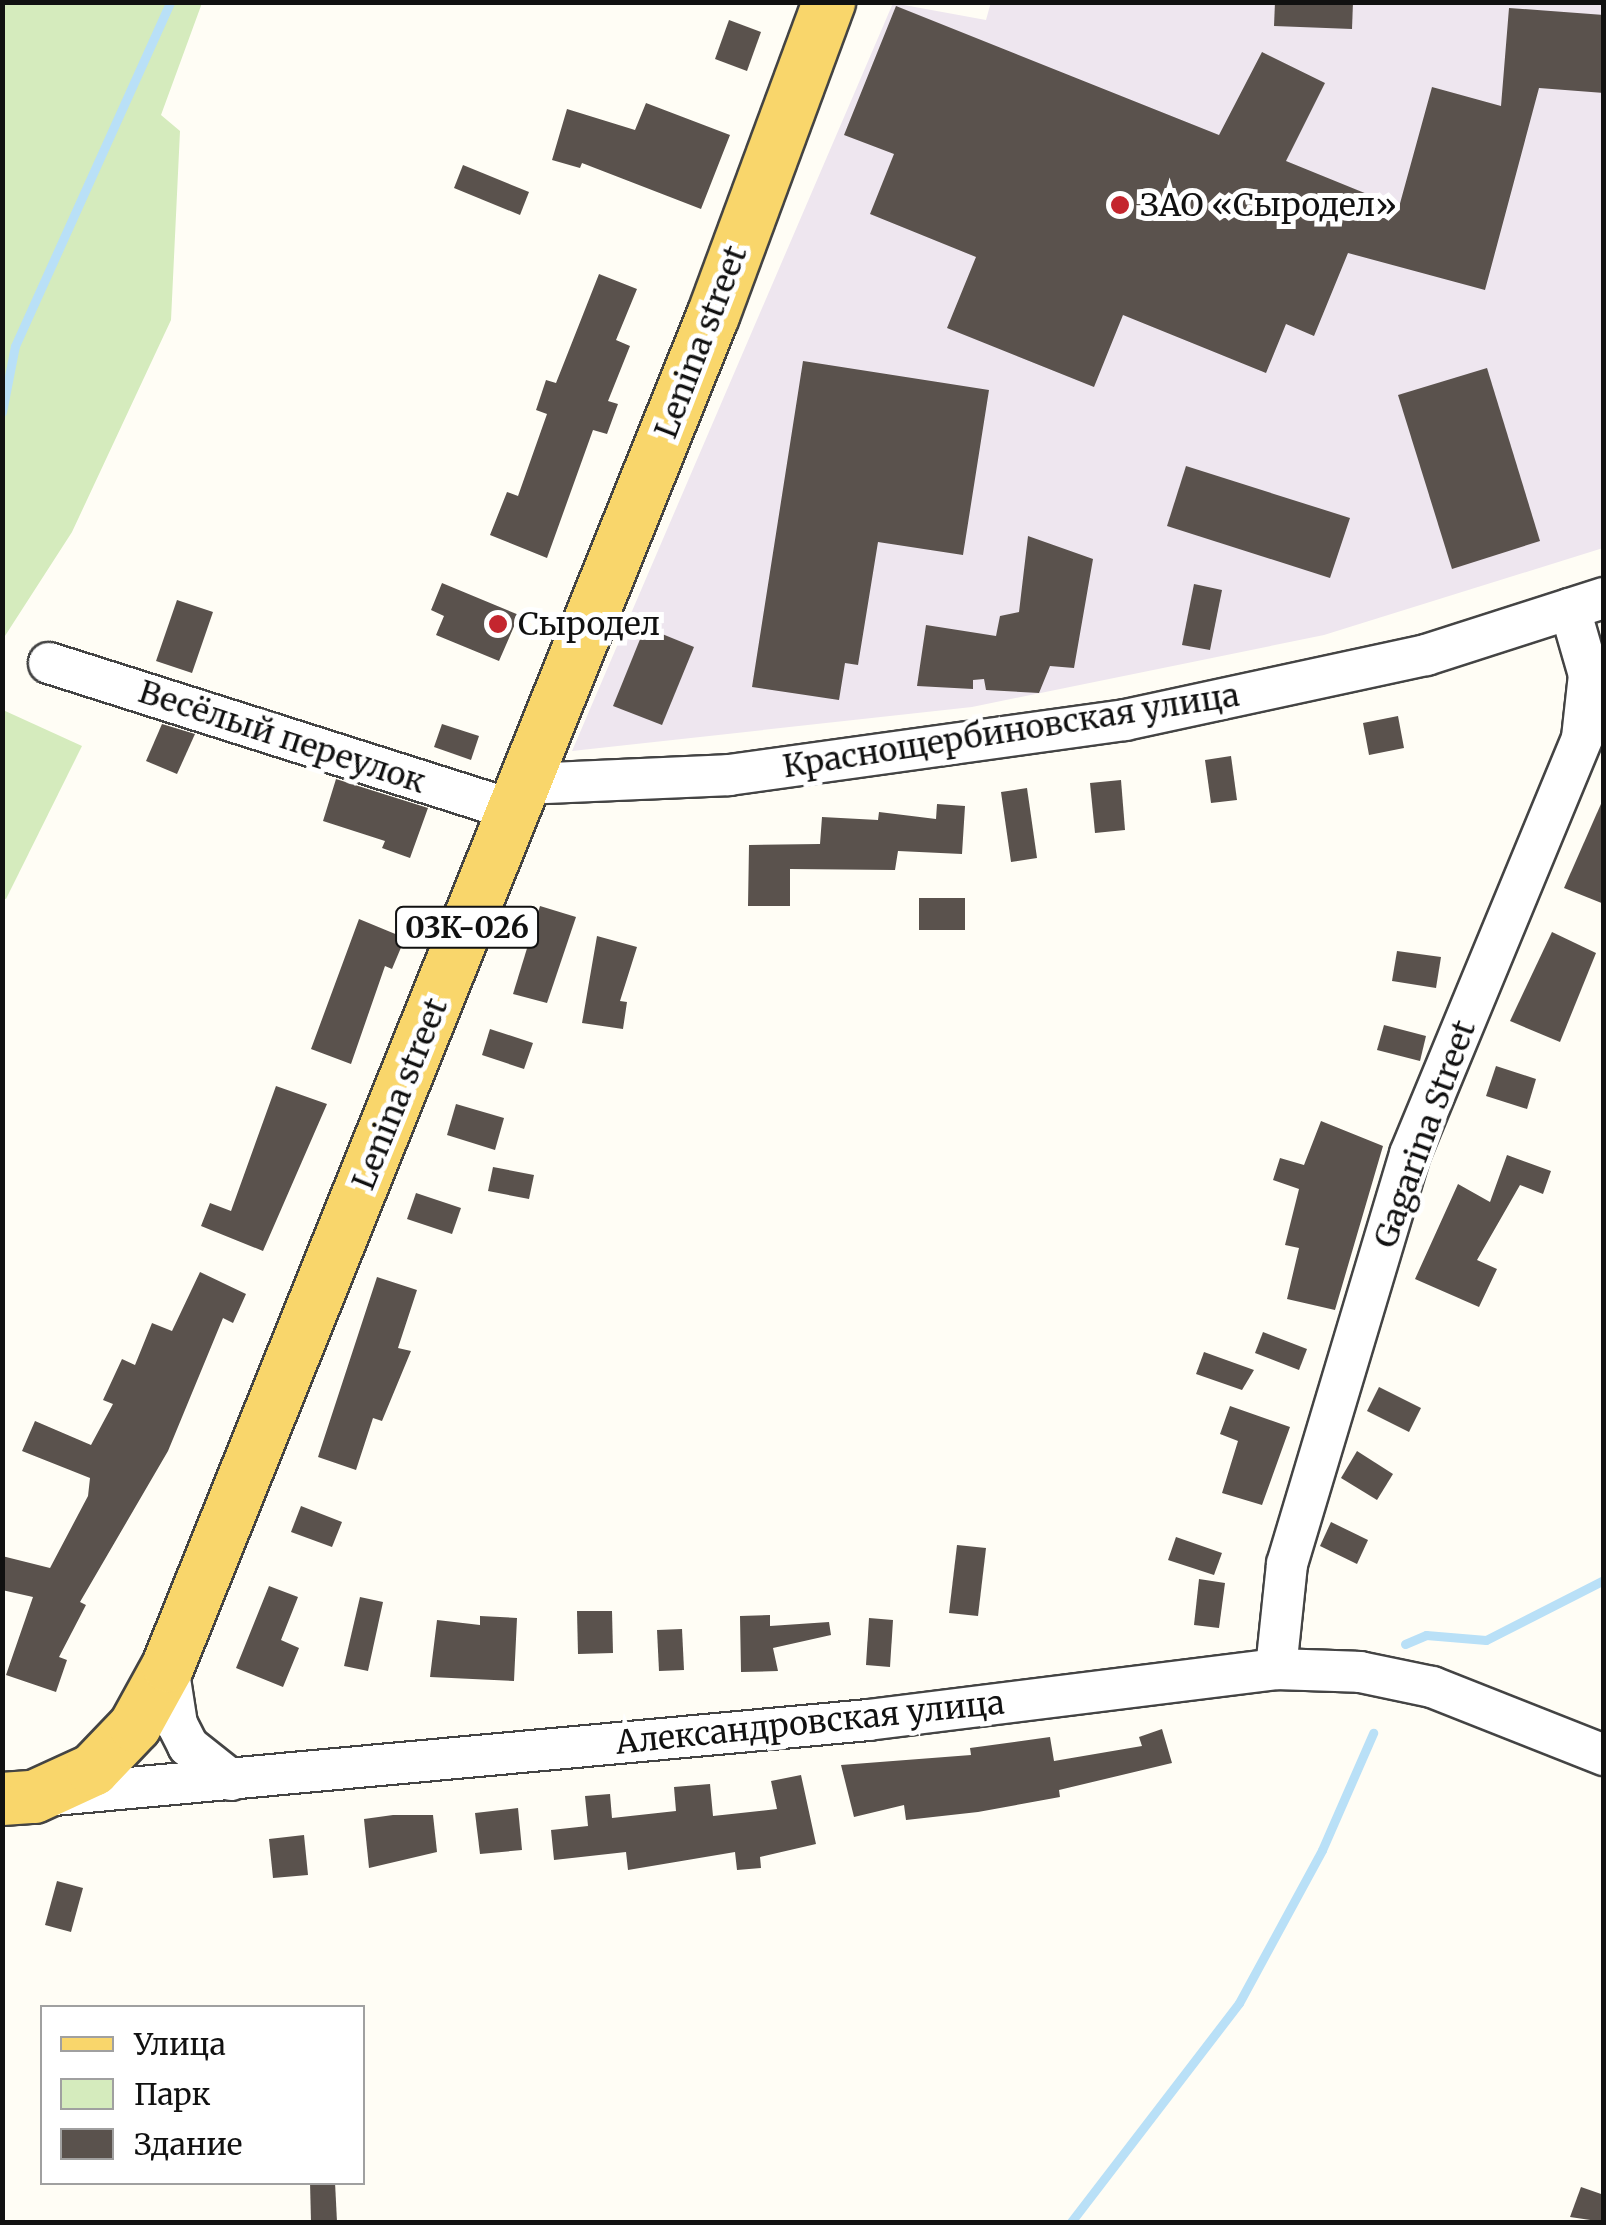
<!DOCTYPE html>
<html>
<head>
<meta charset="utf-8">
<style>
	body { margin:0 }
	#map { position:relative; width:1606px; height:2225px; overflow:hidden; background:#fffdf5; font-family:Merriweather,serif }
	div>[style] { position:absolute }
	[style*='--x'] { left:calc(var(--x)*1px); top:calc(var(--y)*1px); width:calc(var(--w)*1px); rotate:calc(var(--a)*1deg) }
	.industrial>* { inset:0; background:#eee6ef }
	.green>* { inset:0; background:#d5ebbd }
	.stream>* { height:9px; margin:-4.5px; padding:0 4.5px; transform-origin:4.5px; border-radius:4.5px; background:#b9e0f7 }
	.building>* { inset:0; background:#5a524d }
	.roads { filter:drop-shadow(2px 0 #444) drop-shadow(-2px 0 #444) drop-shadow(0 2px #444) drop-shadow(0 -2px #444) }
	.minor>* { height:40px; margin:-20px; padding:0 20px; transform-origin:20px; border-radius:20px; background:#fff }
	.major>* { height:52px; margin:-26px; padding:0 26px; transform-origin:26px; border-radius:26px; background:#f9d66b }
	.dots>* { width:28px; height:28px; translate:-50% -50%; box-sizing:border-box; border:5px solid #fff; border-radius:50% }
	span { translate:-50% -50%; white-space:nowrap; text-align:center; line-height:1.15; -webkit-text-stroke:10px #fff; paint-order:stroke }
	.shield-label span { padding:2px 8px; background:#fff; border:2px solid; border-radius:8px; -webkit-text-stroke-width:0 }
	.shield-label { font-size:30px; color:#111; font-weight:700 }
	.poi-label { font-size:32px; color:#111 }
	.left { translate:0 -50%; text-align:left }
	.street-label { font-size:32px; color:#111 }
	.frame { position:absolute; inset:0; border:5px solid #111; pointer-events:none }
	.legend { position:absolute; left:40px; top:2005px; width:325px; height:180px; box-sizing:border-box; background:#fff; border:2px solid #a0a0a0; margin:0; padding:12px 18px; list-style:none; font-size:30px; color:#111 }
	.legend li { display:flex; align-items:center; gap:20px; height:50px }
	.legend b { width:50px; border:2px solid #a0a0a0 }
</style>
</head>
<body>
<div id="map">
	<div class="industrial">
		<i style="clip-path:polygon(991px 2px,1603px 3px,1603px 548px,1324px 635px,972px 707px,572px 751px,893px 3px,986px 20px)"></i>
	</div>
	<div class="green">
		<i style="clip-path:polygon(3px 2px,202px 3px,161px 115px,180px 131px,171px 320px,72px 532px,3px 639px)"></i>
		<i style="clip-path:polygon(3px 710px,82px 746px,6px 899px,2px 898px)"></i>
	</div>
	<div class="stream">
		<i style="--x:2;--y:412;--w:67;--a:-78.9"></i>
		<i style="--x:15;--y:346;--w:377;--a:-65.7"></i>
		<i style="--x:1405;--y:1644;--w:23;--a:-23"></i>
		<i style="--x:1426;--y:1635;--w:60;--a:4.8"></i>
		<i style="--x:1486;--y:1640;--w:132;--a:-27"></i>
		<i style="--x:1071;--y:2222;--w:276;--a:-52.5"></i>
		<i style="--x:1239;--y:2003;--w:174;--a:-61.5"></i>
		<i style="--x:1322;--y:1850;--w:128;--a:-66.4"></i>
	</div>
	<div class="building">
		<i style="clip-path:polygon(1275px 2px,1353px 2px,1352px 29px,1274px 26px)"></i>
		<i style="clip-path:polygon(896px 6px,1219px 135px,1262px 52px,1325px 83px,1286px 161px,1399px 207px,1432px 87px,1501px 106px,1509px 8px,1604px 15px,1604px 93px,1539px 88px,1485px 290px,1348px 253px,1314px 336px,1286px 324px,1266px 373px,1123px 315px,1094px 387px,947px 328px,976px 257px,870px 214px,894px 154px,844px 135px)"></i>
		<i style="clip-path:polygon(729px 20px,761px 32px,747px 71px,715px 59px)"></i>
		<i style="clip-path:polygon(646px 103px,730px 135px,701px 209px,582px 163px,580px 168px,552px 160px,567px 109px,635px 130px)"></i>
		<i style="clip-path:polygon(463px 165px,529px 192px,520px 215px,454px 188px)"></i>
		<i style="clip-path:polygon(599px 274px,637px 289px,616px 340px,630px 346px,608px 401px,618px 404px,607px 434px,593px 430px,547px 558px,490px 535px,507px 492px,518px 496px,547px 414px,536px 410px,546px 380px,556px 383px)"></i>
		<i style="clip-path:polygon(803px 361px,989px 390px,963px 555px,878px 542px,858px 665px,845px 663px,839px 700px,752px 687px)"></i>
		<i style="clip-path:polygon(1487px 368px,1540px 541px,1452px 569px,1398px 395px)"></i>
		<i style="clip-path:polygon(1186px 466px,1350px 518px,1330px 578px,1167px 526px)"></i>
		<i style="clip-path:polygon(1028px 536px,1093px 559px,1074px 668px,1050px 666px,1039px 693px,986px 690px,984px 679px,973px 680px,973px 689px,917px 686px,926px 625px,996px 636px,1000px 616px,1019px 612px)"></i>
		<i style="clip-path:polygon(442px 583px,519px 615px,499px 661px,436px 635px,444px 616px,431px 610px)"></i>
		<i style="clip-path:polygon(1194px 584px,1222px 590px,1210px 650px,1182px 645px)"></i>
		<i style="clip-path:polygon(177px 600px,213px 612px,192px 673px,156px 661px)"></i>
		<i style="clip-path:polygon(645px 627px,694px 647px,662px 725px,613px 706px)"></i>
		<i style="clip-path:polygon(1398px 716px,1404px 748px,1369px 755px,1363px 723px)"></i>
		<i style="clip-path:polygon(162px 724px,195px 734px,177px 774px,146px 761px)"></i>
		<i style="clip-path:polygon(442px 724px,479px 736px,471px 760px,434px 747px)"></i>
		<i style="clip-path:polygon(1231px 756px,1237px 800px,1211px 803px,1205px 760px)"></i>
		<i style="clip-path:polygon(336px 779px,428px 808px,410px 858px,382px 848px,385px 841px,323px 821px)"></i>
		<i style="clip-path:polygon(1121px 780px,1125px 830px,1095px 833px,1090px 783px)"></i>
		<i style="clip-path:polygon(1027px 788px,1037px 858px,1011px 862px,1001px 792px)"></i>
		<i style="clip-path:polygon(1604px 797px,1604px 904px,1564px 888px)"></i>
		<i style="clip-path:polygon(937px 804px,965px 806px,962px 854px,898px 851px,895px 870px,790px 869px,790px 906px,748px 906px,749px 845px,820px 844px,822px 817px,878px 820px,879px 812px,936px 819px)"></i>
		<i style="clip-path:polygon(919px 898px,965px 898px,965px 930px,919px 930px)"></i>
		<i style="clip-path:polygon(540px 906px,576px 917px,547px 1003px,513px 994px)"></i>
		<i style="clip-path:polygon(359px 919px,405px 938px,392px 969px,385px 966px,351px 1064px,311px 1049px)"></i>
		<i style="clip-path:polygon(1552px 932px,1596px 953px,1560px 1042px,1510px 1021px)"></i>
		<i style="clip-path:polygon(597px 936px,637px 947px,620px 1001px,627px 1002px,623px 1029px,582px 1023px)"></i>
		<i style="clip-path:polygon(1397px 951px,1441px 957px,1436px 988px,1392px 981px)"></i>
		<i style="clip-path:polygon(1384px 1025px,1426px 1036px,1420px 1061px,1377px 1050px)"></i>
		<i style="clip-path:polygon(490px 1029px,533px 1043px,524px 1069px,482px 1055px)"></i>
		<i style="clip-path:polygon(1496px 1066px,1536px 1079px,1527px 1109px,1486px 1096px)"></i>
		<i style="clip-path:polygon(276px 1086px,327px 1104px,263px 1251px,201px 1226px,210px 1203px,231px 1211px)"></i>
		<i style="clip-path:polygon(456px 1104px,504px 1118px,495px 1150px,447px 1135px)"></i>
		<i style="clip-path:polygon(1321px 1121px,1383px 1146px,1335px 1310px,1287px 1299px,1299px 1248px,1285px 1245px,1299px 1189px,1273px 1180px,1280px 1158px,1304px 1165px)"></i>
		<i style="clip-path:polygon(1507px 1155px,1551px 1171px,1543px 1194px,1520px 1185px,1477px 1260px,1497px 1269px,1479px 1307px,1415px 1279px,1458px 1184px,1490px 1202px)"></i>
		<i style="clip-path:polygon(493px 1167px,534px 1175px,529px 1199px,488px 1191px)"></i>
		<i style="clip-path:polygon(416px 1193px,461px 1208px,452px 1234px,407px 1219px)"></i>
		<i style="clip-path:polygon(200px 1272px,246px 1294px,233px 1323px,223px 1318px,168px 1451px,80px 1602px,86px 1605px,59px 1657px,67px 1660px,56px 1692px,6px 1675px,33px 1597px,2px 1590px,2px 1556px,50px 1568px,88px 1496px,90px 1478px,22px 1451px,35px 1421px,91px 1445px,113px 1404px,103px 1400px,122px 1359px,135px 1365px,152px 1323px,172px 1331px)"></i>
		<i style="clip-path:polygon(377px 1277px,417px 1290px,398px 1348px,411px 1351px,382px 1421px,373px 1418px,356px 1470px,318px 1457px)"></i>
		<i style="clip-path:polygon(1263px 1332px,1307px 1349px,1299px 1370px,1255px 1353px)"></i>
		<i style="clip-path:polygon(1204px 1352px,1254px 1370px,1242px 1390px,1196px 1374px)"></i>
		<i style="clip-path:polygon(1379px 1387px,1421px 1408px,1409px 1432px,1367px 1411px)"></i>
		<i style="clip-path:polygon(1230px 1406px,1290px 1427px,1262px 1505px,1222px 1493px,1238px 1441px,1220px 1434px)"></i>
		<i style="clip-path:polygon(1357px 1451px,1393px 1474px,1377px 1500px,1341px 1478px)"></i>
		<i style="clip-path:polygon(301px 1506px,342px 1522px,332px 1547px,291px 1532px)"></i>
		<i style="clip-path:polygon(1331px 1522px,1368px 1540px,1357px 1564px,1320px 1546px)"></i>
		<i style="clip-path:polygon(1176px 1537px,1222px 1553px,1214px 1575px,1168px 1560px)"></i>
		<i style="clip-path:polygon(957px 1545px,986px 1548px,978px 1616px,949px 1613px)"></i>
		<i style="clip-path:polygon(1199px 1579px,1225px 1583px,1219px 1628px,1194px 1625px)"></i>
		<i style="clip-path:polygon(269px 1586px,298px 1597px,281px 1640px,299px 1648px,283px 1687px,236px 1668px)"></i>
		<i style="clip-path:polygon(360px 1597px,383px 1602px,368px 1671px,344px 1666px)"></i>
		<i style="clip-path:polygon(577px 1611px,612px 1611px,613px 1653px,578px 1654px)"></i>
		<i style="clip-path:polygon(770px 1615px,770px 1626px,829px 1622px,831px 1635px,773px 1648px,778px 1671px,741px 1672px,740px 1616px)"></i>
		<i style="clip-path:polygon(480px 1616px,517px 1618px,514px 1681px,430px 1677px,437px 1620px,480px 1625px)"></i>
		<i style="clip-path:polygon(869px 1618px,893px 1620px,890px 1667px,866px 1665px)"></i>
		<i style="clip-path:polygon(682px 1629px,684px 1670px,659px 1671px,657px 1630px)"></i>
		<i style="clip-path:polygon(1162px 1729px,1172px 1763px,1059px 1790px,1060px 1797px,978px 1812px,906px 1820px,904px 1805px,854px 1817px,841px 1765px,971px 1755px,970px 1748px,1050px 1737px,1054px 1761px,1142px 1746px,1139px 1737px)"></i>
		<i style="clip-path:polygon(801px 1775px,816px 1844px,760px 1857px,761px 1868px,737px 1870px,735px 1852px,628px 1870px,626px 1852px,554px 1860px,551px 1830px,588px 1826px,585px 1796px,610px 1794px,612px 1818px,676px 1811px,674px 1787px,710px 1784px,713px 1816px,777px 1809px,771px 1781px)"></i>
		<i style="clip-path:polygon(518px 1808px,522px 1850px,480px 1854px,475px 1813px)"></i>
		<i style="clip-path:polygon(393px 1815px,433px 1815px,437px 1852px,369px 1868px,364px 1819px)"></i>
		<i style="clip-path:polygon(304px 1835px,308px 1875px,273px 1878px,269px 1839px)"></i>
		<i style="clip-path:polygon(57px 1881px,83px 1888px,71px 1932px,45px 1925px)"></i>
		<i style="clip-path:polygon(310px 2182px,335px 2182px,337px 2222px,311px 2222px)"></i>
		<i style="clip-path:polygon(1581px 2187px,1604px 2195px,1604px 2222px,1570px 2217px)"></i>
	</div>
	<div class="roads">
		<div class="minor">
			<i style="--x:49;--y:663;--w:489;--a:17.6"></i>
			<i style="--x:526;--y:784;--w:203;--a:-2.5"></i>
			<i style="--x:729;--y:775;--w:400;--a:-7.9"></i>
			<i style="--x:1125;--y:720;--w:308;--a:-12.2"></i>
			<i style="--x:1426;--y:655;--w:187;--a:-17.8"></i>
			<i style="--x:168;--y:1666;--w:59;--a:81.2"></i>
			<i style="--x:177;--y:1724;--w:25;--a:63"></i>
			<i style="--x:188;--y:1746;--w:55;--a:38.3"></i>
			<i style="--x:1276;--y:1669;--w:106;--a:-84"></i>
			<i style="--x:1287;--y:1564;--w:428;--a:-73.3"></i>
			<i style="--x:1410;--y:1154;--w:450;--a:-67.5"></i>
			<i style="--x:1582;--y:738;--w:63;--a:-83.7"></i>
			<i style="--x:1589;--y:675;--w:69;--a:-106.1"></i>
			<i style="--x:54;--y:1795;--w:817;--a:-5.26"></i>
			<i style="--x:868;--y:1720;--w:411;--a:-7.1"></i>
			<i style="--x:1276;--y:1669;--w:84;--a:2"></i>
			<i style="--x:1360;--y:1672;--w:74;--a:11.8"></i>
			<i style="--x:1432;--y:1687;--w:185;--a:21.6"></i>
		</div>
		<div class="major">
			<i style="--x:2;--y:1799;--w:32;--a:-4"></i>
			<i style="--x:34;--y:1797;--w:65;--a:-24.6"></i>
			<i style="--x:93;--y:1770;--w:61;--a:-46.3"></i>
			<i style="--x:135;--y:1726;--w:68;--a:-61.2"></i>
			<i style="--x:168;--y:1666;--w:1456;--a:-68.02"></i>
			<i style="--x:713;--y:316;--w:335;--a:-69.7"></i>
		</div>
	</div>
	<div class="dots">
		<i style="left:1120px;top:205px;background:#c4262e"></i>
		<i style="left:498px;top:624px;background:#c4262e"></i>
	</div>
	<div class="shield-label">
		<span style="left:467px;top:927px">03К-026</span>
	</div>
	<div class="poi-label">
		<span class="left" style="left:1140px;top:205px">ЗАО «Сыродел»</span>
		<span class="left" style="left:518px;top:624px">Сыродел</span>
	</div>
	<div class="street-label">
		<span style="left:701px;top:342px;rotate:-69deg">Lenina street</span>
		<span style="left:1011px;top:731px;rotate:-9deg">Краснощербиновская улица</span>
		<span style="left:282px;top:737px;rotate:18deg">Весёлый переулок</span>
		<span style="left:400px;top:1094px;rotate:-68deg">Lenina street</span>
		<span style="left:1425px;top:1134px;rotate:-70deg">Gagarina Street</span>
		<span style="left:810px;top:1723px;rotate:-6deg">Александровская улица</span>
	</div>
	<div class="frame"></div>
	<ul class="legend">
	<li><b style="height:12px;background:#f9d66b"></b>Улица</li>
	<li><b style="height:28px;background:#d5ebbd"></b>Парк</li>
	<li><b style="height:28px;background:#5a524d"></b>Здание</li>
	</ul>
</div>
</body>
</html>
